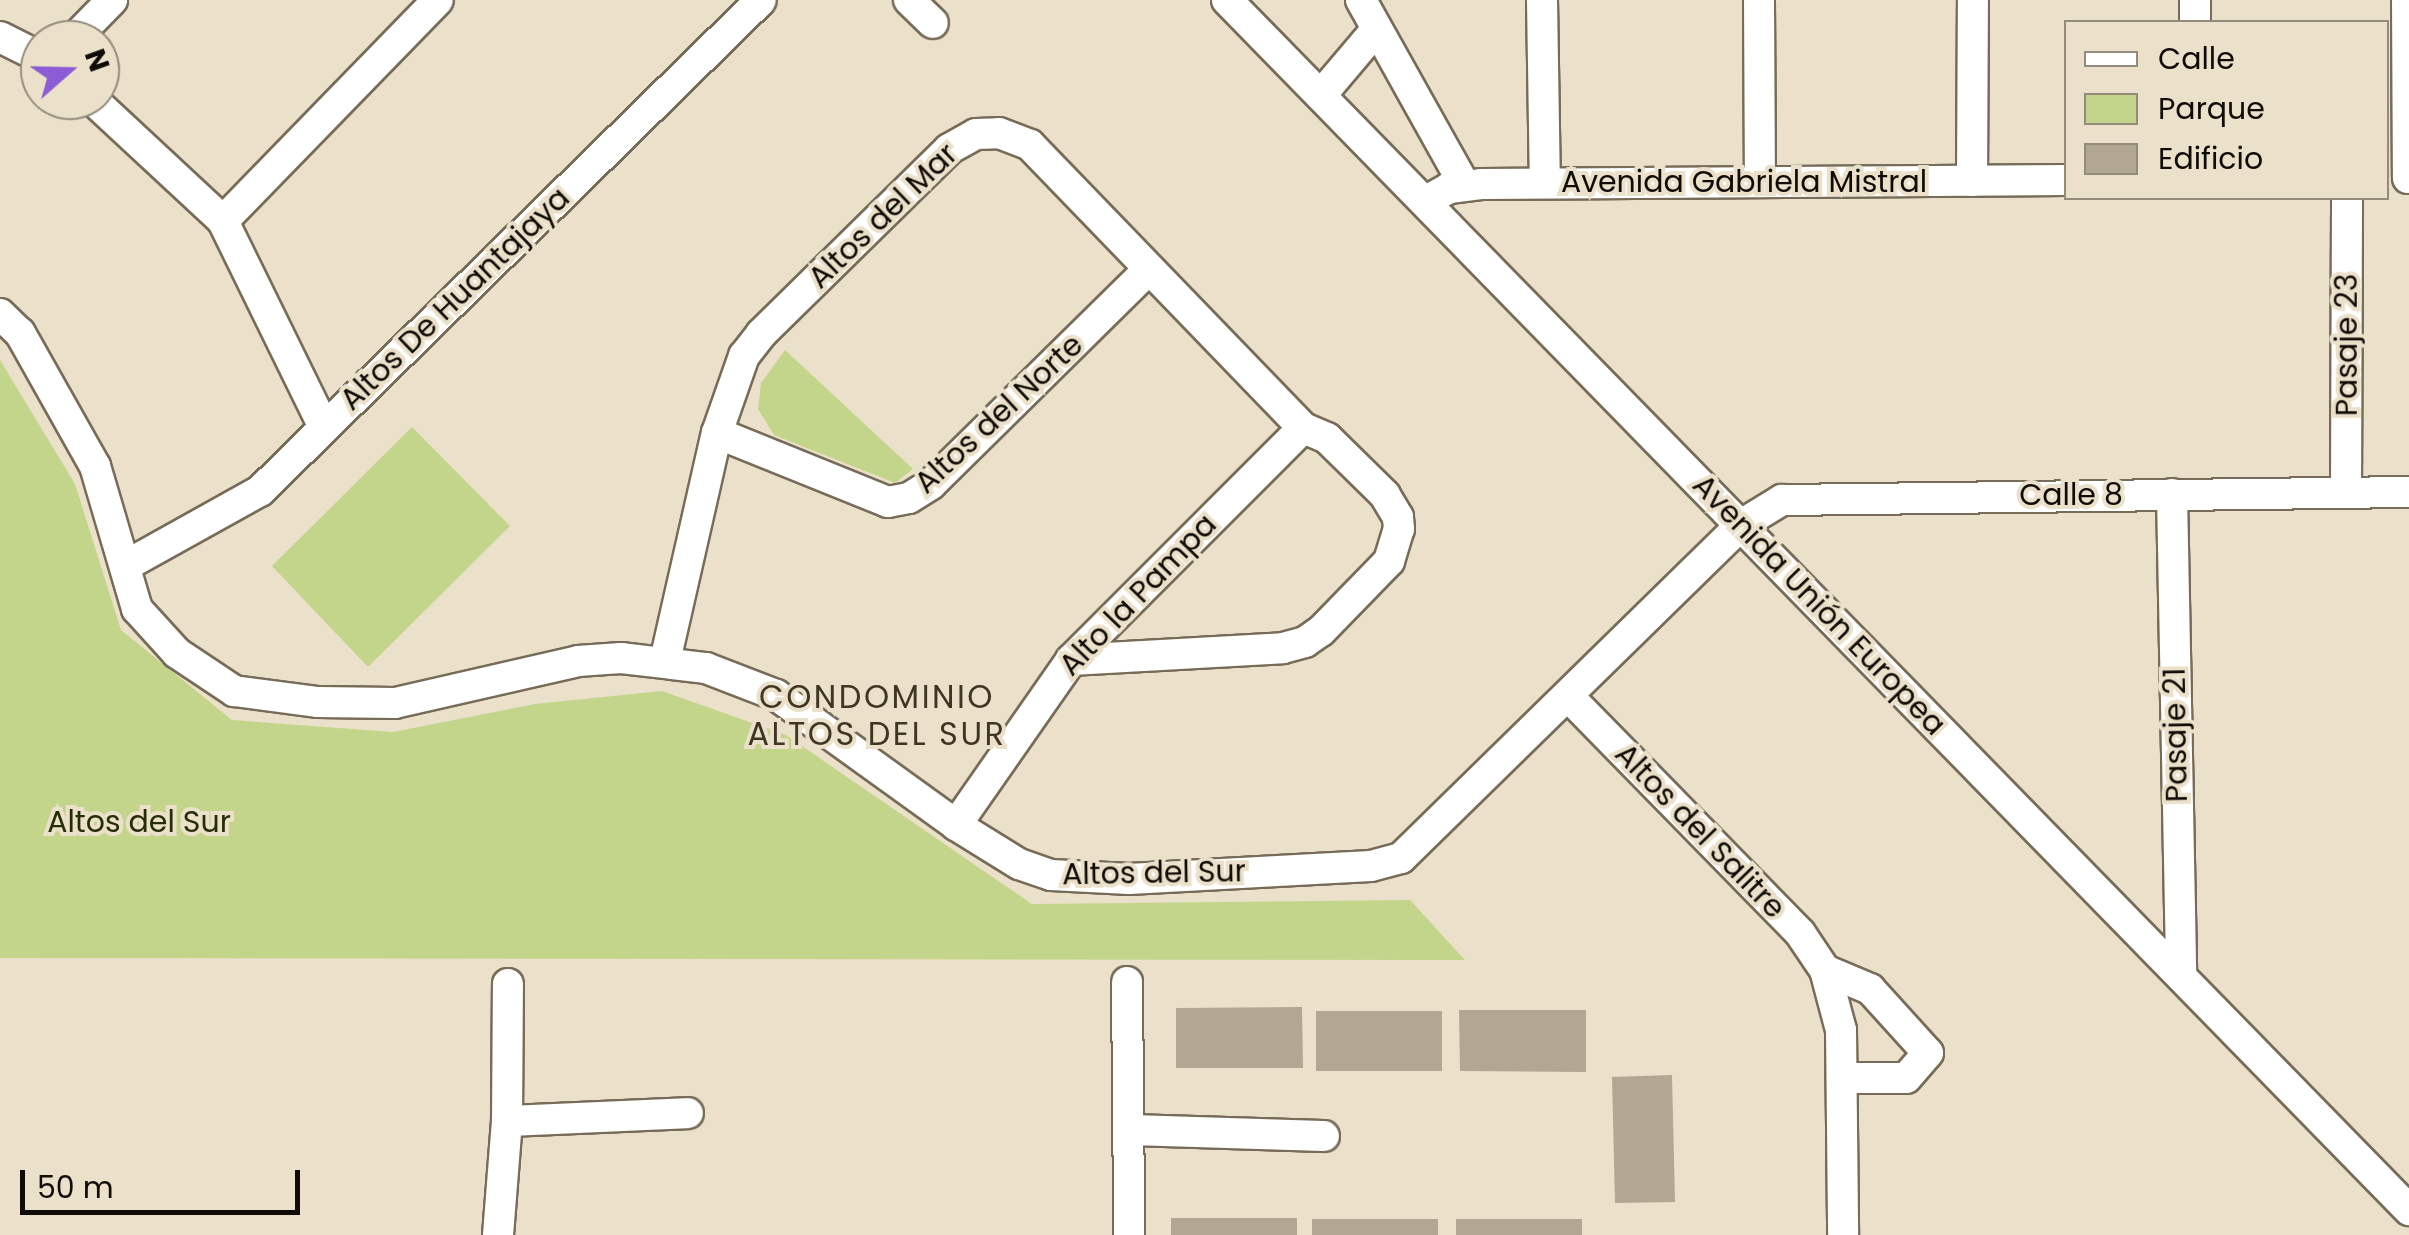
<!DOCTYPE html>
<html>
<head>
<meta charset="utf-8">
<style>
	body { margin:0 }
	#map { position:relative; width:2409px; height:1235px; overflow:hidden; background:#ebe0c9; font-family:Poppins,sans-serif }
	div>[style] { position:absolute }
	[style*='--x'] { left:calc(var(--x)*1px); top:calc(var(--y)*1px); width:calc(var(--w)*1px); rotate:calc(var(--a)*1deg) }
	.green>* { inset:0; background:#c3d58b }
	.building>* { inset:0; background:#b2a792 }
	.roads { filter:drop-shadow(2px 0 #776c58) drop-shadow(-2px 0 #776c58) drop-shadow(0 2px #776c58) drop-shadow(0 -2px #776c58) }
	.street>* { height:30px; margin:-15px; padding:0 15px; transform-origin:15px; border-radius:15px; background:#fff }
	span { translate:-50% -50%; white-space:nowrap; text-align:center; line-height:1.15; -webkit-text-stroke:8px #ebe0c9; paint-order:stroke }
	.street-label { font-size:30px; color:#0f0b05 }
	.park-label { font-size:30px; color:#262e05 }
	.neighbourhood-label { font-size:32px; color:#3f3523; letter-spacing:2.5px }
	.legend { position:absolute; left:2064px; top:20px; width:325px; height:180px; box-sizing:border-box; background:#ebe0c9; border:2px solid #938b7b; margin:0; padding:12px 18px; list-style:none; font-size:30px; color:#0f0b05 }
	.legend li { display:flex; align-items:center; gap:20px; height:50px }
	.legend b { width:50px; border:2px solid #938b7b }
	.north { position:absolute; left:20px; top:20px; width:100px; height:100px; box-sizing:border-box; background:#ebe0c9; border:2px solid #938b7b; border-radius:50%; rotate:70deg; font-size:28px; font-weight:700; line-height:40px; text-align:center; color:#0f0b05 }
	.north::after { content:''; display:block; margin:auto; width:35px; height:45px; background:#8b5cd5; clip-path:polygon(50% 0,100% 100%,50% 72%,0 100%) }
	.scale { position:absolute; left:20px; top:1170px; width:280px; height:45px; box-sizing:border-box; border:5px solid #0f0b05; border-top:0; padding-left:12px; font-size:30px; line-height:35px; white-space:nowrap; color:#0f0b05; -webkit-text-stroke:8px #ebe0c9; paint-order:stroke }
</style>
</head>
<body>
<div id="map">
	<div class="green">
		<i style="clip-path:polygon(785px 350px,913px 469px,895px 483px,774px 435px,758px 409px,761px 383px)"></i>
		<i style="clip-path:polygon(0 360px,75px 484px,121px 630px,232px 720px,393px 732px,535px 704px,662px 691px,786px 735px,1032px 904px,1410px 900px,1465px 960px,0 958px)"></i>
		<i style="clip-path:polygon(412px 427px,510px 526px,368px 667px,272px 566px)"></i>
	</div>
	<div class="building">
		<i style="clip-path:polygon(1302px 1007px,1303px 1068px,1176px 1068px,1176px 1008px)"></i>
		<i style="clip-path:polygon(1459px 1010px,1586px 1010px,1586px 1072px,1460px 1071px)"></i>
		<i style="clip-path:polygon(1316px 1011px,1442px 1011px,1442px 1071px,1316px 1071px)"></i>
		<i style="clip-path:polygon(1672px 1075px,1675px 1202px,1615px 1203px,1612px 1077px)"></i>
		<i style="clip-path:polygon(1171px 1218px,1297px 1218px,1297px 1235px,1171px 1235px)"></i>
		<i style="clip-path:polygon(1312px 1219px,1438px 1219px,1438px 1235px,1312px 1235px)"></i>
		<i style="clip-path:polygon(1456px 1219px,1582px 1219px,1582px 1235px,1456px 1235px)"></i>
	</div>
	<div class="roads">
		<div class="street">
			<i style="--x:909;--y:0;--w:33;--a:44"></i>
			<i style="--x:1227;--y:0;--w:1692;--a:45.67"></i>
			<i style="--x:1361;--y:0;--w:211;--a:60.8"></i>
			<i style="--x:1542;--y:0;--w:183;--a:89.1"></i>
			<i style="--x:1759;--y:0;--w:182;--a:89.7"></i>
			<i style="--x:2407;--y:0;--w:178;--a:89.7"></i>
			<i style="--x:2195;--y:22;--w:22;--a:-90"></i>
			<i style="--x:0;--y:37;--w:45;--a:26.6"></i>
			<i style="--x:73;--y:40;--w:56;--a:-45.7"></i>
			<i style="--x:1321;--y:95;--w:85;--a:-49.8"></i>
			<i style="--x:93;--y:100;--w:178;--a:42.9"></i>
			<i style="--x:223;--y:221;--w:229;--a:63.9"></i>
			<i style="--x:1972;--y:181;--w:181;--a:-89.7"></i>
			<i style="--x:1426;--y:201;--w:26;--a:-29"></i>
			<i style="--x:1449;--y:188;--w:32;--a:-7"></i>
			<i style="--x:1481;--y:184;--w:585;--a:-0.39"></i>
			<i style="--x:223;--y:221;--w:308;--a:-45.8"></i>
			<i style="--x:0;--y:314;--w:28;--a:44"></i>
			<i style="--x:20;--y:333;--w:153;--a:60.6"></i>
			<i style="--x:95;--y:466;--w:149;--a:73.6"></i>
			<i style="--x:137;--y:609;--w:59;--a:47.7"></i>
			<i style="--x:177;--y:653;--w:69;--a:33.7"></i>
			<i style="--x:234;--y:691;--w:85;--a:7.5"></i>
			<i style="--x:318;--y:702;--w:77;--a:0.7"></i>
			<i style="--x:395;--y:703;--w:188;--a:-12.9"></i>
			<i style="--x:578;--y:661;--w:43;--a:-4"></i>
			<i style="--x:621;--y:658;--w:86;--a:6.7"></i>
			<i style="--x:706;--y:668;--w:75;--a:21.1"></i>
			<i style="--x:776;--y:695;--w:222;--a:35.8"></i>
			<i style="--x:956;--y:825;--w:74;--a:31.8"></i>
			<i style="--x:1019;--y:864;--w:34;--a:19"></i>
			<i style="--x:1051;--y:875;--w:78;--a:2.9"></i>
			<i style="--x:1129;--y:879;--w:242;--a:-3.1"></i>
			<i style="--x:1371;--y:866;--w:31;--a:-15"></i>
			<i style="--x:1401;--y:858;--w:476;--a:-44.4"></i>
			<i style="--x:1741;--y:525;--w:48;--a:-31.4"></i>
			<i style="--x:1782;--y:500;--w:627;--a:-0.73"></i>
			<i style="--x:717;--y:433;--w:184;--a:22"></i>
			<i style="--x:888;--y:502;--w:21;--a:-11"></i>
			<i style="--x:909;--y:498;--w:26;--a:-32"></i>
			<i style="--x:931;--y:484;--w:306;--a:-44.6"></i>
			<i style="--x:2346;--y:493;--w:295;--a:-89.8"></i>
			<i style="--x:2172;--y:494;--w:482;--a:88.9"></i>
			<i style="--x:125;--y:566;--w:154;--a:-29.1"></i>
			<i style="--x:260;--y:491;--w:701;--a:-44.42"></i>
			<i style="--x:1071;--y:660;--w:212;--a:-3.2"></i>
			<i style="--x:1283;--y:648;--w:23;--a:-15"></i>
			<i style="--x:1305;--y:642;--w:19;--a:-35"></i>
			<i style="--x:1321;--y:631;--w:98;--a:-45.8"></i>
			<i style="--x:1389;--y:561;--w:34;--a:-73"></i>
			<i style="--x:1399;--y:529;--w:12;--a:-95"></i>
			<i style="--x:1398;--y:517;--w:26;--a:-121"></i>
			<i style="--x:1385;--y:495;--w:81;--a:-135.5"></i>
			<i style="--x:1327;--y:438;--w:26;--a:-157"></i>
			<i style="--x:665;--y:661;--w:234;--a:-77.2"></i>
			<i style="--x:717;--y:433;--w:82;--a:-70.7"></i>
			<i style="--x:744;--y:356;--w:28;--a:-52"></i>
			<i style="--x:761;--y:334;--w:264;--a:-44.5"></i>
			<i style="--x:949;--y:149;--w:31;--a:-29"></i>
			<i style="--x:976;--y:134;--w:23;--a:-2"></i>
			<i style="--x:999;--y:133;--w:33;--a:21"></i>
			<i style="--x:1030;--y:145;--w:393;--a:46"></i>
			<i style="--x:1568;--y:696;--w:332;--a:45.6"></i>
			<i style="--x:1800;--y:933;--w:45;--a:56"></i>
			<i style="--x:1825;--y:970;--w:62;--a:75.1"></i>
			<i style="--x:1841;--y:1030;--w:205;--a:89.4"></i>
			<i style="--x:956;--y:825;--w:201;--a:-55.1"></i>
			<i style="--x:1071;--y:660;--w:328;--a:-45"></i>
			<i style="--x:1825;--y:970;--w:49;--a:22.9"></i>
			<i style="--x:1870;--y:989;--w:86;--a:47.8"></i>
			<i style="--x:1928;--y:1053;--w:33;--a:131"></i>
			<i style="--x:1906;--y:1078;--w:63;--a:180"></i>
			<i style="--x:1127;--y:982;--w:253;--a:89.5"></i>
			<i style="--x:507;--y:1121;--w:181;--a:-2.5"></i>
			<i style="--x:1131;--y:1130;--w:193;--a:1.8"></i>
			<i style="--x:498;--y:1235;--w:114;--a:-85.5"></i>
			<i style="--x:507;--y:1121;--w:137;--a:-89.6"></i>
		</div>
	</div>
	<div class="street-label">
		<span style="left:1744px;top:182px">Avenida Gabriela Mistral</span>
		<span style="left:883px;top:216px;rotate:-44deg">Altos del Mar</span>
		<span style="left:455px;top:299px;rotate:-44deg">Altos De Huantajaya</span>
		<span style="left:2347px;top:345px;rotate:-90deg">Pasaje 23</span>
		<span style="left:999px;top:414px;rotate:-43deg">Altos del Norte</span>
		<span style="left:2071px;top:495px">Calle 8</span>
		<span style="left:1138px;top:595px;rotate:-46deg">Alto la Pampa</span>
		<span style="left:1819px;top:605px;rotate:46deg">Avenida Unión Europea</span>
		<span style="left:2176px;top:735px;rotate:-91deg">Pasaje 21</span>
		<span style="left:1700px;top:831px;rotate:46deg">Altos del Salitre</span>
		<span style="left:1154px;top:873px;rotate:-1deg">Altos del Sur</span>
	</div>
	<div class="park-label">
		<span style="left:139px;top:822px">Altos del Sur</span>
	</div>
	<div class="neighbourhood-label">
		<span style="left:877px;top:716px">CONDOMINIO<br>ALTOS DEL SUR</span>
	</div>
	<ul class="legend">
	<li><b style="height:12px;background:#fff"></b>Calle</li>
	<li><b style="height:28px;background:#c3d58b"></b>Parque</li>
	<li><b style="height:28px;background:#b2a792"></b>Edificio</li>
	</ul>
	<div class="north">N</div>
	<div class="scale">50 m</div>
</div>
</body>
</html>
